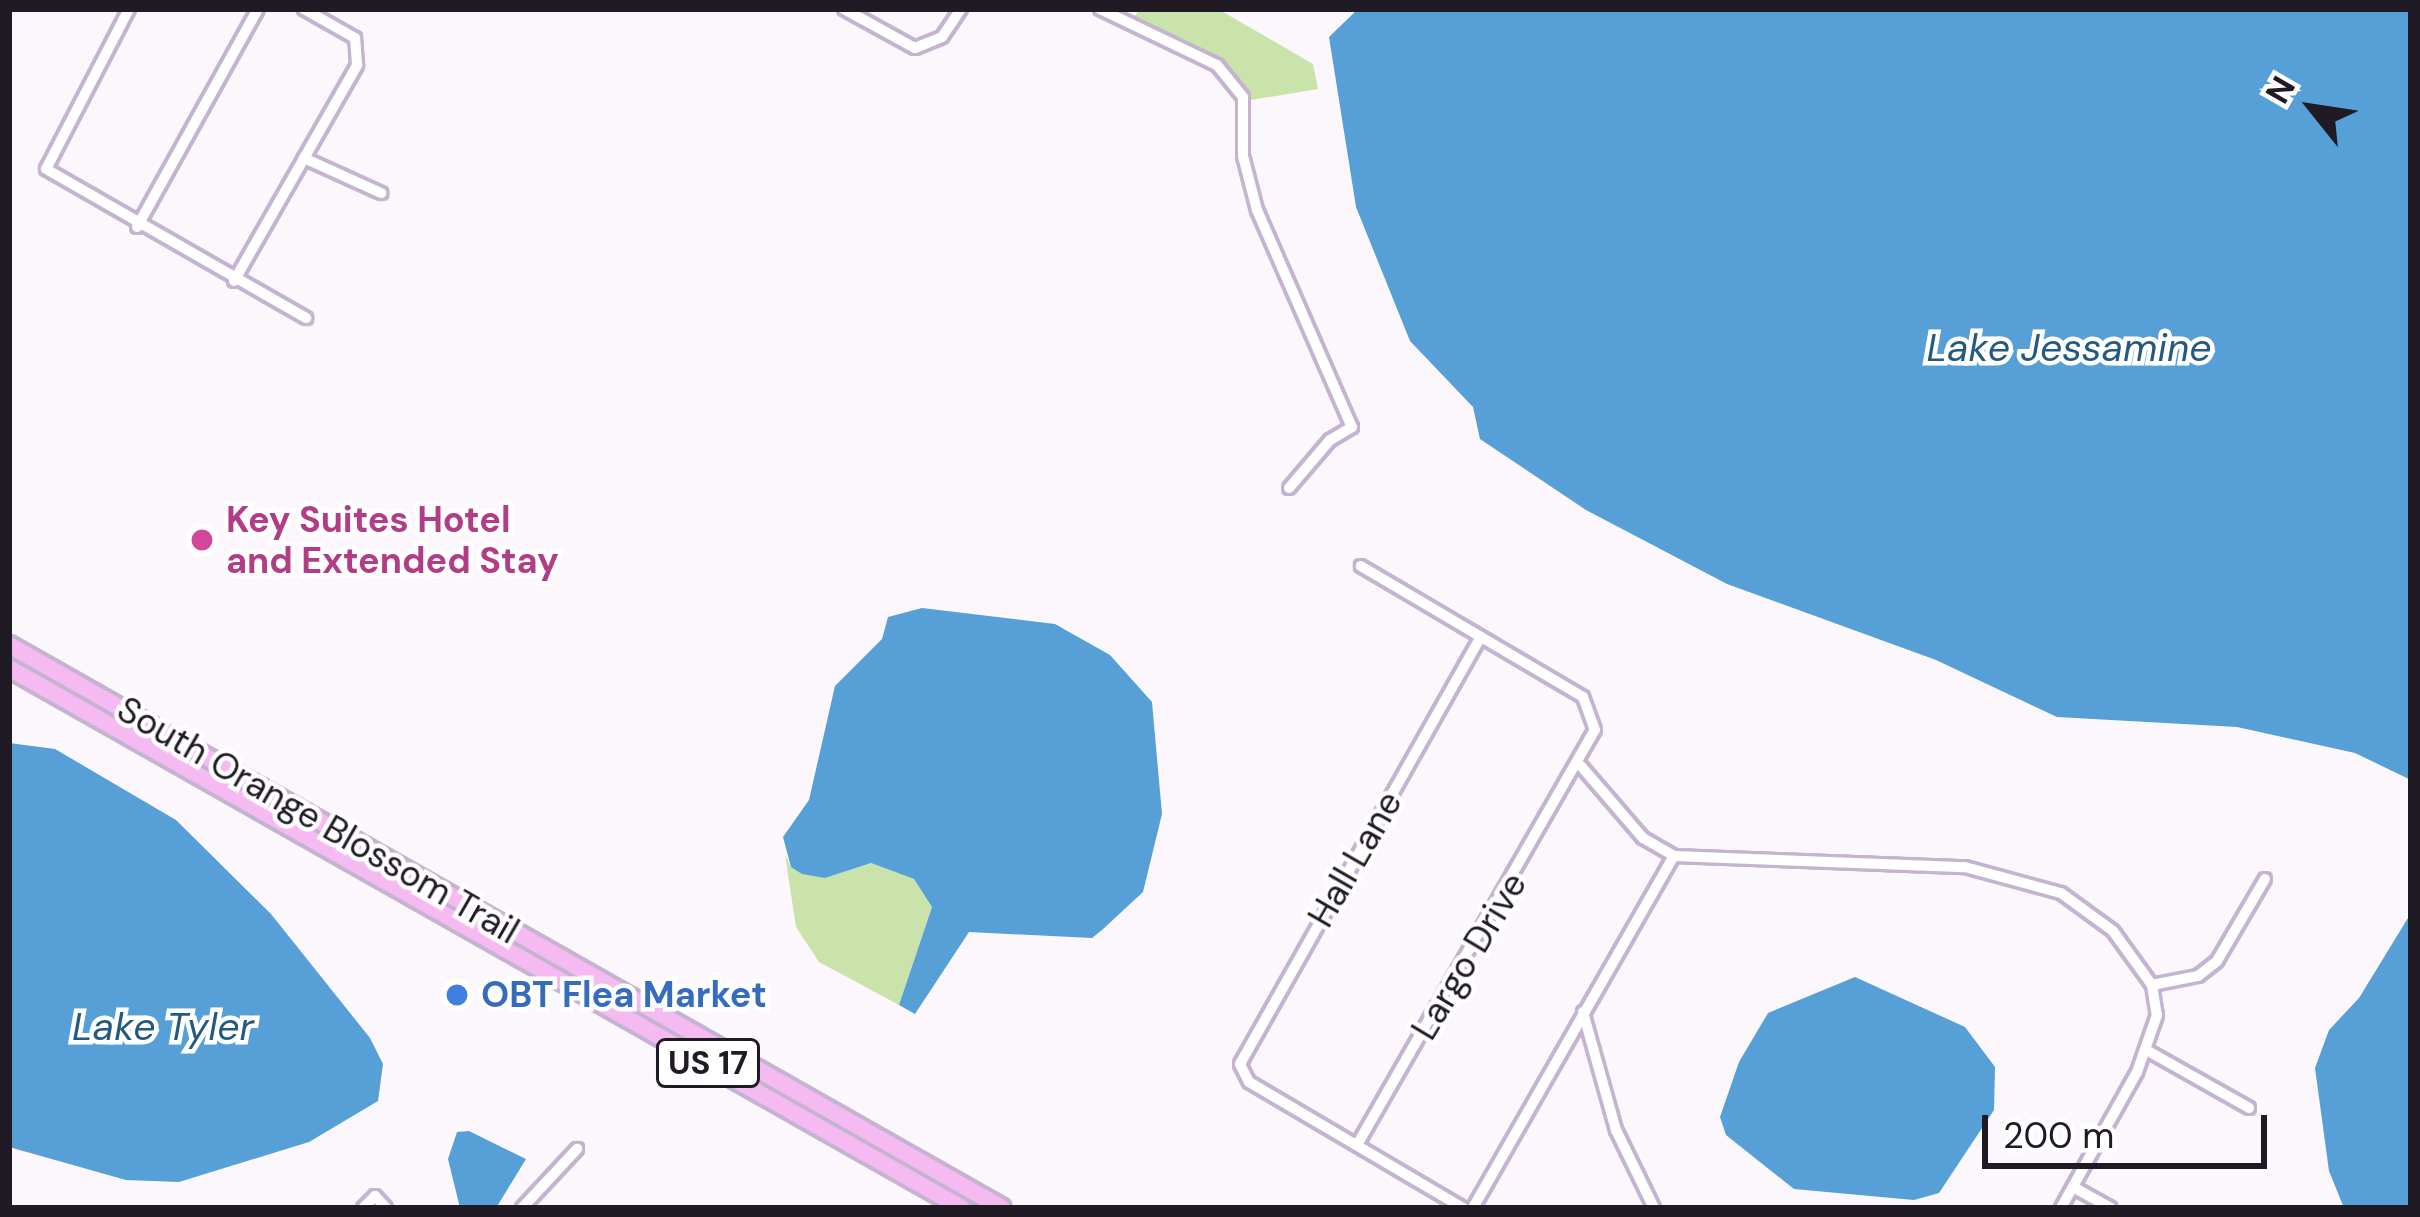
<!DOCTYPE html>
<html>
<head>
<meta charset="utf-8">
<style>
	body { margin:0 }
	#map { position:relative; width:2420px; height:1217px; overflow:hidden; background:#fbf7fd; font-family:"DM Sans",sans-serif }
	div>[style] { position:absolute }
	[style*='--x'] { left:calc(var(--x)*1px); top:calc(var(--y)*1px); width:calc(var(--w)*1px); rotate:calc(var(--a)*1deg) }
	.green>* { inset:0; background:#c9e3aa }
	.water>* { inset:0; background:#56a0d7 }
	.roads { filter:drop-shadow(3px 0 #c4b4d0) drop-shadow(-3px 0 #c4b4d0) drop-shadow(0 3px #c4b4d0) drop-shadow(0 -3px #c4b4d0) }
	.street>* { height:10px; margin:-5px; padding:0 5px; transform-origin:5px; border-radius:5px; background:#fff }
	.primary>* { height:16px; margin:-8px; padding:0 8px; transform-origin:8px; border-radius:8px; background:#f5baf1 }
	.dots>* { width:33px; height:33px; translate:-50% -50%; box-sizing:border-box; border:6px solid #fff; border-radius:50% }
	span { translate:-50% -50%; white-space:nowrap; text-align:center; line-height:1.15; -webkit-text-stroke:9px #fff; paint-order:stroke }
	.shield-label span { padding:3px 9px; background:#fff; border:3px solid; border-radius:9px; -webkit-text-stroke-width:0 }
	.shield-label { font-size:33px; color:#201a24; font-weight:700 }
	.hotel-label { font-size:36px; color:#b23c85; font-weight:700 }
	.left { translate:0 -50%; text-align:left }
	.street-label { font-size:36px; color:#201a24 }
	.shop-label { font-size:36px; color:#366cbe; font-weight:700 }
	.water-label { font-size:39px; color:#245a80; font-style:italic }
	.frame { position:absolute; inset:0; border:12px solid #201a24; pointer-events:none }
	.north { position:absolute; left:2252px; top:48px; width:120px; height:120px; -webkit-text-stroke:9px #fff; paint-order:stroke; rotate:300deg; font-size:33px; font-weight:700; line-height:48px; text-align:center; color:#201a24 }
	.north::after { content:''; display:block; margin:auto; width:42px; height:54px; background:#201a24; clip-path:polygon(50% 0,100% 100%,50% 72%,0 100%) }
	.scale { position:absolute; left:1982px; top:1115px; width:285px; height:54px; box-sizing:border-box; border:6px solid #201a24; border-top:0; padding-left:15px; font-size:36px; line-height:42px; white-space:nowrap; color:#201a24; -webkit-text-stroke:9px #fff; paint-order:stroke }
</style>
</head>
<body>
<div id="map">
	<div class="green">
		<i style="clip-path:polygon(1140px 9px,1218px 9px,1313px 64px,1318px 89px,1251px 100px,1225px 65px,1132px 20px)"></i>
		<i style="clip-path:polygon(785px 855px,791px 867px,825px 878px,871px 863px,914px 879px,932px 907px,899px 1005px,819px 962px,796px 927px)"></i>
	</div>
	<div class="water">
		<i style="clip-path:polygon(1358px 9px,2411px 9px,2411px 780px,2355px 753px,2237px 727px,2057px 717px,1936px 660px,1727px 584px,1586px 510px,1480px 439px,1473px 407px,1410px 341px,1356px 207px,1329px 37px)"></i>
		<i style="clip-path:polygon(922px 608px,1055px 624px,1110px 655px,1152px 702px,1162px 814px,1143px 892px,1102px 930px,1092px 938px,969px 932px,915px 1014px,899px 1005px,932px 907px,914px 879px,871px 863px,825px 878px,802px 874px,791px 867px,783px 837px,809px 800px,835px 686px,882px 639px,888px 617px)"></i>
		<i style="clip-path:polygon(9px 743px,55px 749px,176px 820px,271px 914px,370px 1038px,383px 1064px,378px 1101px,309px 1142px,179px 1182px,126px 1180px,9px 1147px)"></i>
		<i style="clip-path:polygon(2411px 913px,2411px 1208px,2344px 1208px,2329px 1171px,2315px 1068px,2329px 1030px,2359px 998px)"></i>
		<i style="clip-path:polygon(1855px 977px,1965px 1027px,1995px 1067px,1994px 1110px,1939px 1193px,1914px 1200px,1794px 1189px,1726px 1135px,1720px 1117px,1739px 1062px,1768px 1013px)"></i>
		<i style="clip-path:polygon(469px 1131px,526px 1159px,496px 1208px,460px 1208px,448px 1159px,457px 1132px)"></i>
	</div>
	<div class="roads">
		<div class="street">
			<i style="--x:129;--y:9;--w:180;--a:117.4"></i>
			<i style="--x:46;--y:169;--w:300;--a:29.8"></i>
			<i style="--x:844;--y:9;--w:81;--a:28.8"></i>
			<i style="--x:915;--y:48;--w:29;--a:-22"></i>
			<i style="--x:942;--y:37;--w:34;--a:-56"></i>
			<i style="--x:1100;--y:9;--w:130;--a:25.6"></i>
			<i style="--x:1217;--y:65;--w:41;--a:50.9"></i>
			<i style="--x:1243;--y:97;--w:59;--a:90"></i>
			<i style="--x:1243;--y:156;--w:56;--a:75.5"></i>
			<i style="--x:1257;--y:210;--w:237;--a:66.4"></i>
			<i style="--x:1352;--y:427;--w:26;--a:149"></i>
			<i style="--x:1330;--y:440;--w:63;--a:130.5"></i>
			<i style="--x:304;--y:158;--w:85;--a:24.4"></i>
			<i style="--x:137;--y:227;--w:249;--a:-61"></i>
			<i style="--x:234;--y:281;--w:249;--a:-60.3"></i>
			<i style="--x:357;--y:65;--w:27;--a:-94"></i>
			<i style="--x:355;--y:38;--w:59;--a:-150.4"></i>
			<i style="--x:1581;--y:766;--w:95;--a:49.3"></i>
			<i style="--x:1643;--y:838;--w:36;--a:30"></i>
			<i style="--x:1674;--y:856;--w:291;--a:2.2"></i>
			<i style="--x:1965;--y:867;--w:99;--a:15.2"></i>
			<i style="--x:2061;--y:893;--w:64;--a:36.2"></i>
			<i style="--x:2113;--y:931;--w:67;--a:54.2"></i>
			<i style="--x:2152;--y:985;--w:30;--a:81"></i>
			<i style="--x:2157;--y:1015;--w:60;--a:109.3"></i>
			<i style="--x:2137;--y:1072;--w:156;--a:119.2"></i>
			<i style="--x:2152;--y:985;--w:47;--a:-11.1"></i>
			<i style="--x:2198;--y:976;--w:24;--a:-38"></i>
			<i style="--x:2217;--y:961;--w:95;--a:-59.7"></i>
			<i style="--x:1583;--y:1012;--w:123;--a:74.4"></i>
			<i style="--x:1616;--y:1130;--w:87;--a:64"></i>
			<i style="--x:2148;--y:1051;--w:116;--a:29.4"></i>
			<i style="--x:1357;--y:1145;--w:478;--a:-60.2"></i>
			<i style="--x:1595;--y:730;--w:35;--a:-110"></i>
			<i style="--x:1583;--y:697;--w:258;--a:-149.5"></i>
			<i style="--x:2073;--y:1187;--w:43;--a:28.9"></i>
			<i style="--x:363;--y:1208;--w:17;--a:-45"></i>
			<i style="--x:375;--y:1196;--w:16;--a:47"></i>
			<i style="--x:522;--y:1208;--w:81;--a:-47"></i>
			<i style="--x:1463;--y:1208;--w:248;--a:-149.5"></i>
			<i style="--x:1249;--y:1082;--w:20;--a:-117"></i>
			<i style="--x:1240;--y:1064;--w:490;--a:-60.6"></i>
			<i style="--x:1473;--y:1208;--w:405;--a:-60.3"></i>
		</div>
		<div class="primary">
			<i style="--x:9;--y:645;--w:1141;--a:29.55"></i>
			<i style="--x:9;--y:668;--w:1095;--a:29.54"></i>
		</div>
	</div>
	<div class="dots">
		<i style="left:202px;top:540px;background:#d1479c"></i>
		<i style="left:457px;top:995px;background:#3f7fe0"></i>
	</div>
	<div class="shield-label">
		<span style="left:708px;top:1063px">US 17</span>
	</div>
	<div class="hotel-label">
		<span class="left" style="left:226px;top:540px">Key Suites Hotel<br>and Extended Stay</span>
	</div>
	<div class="street-label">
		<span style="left:318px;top:820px;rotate:30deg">South Orange Blossom Trail</span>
		<span style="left:1355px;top:859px;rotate:-60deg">Hall Lane</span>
		<span style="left:1469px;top:956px;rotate:-59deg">Largo Drive</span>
	</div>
	<div class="shop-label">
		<span class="left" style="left:481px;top:995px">OBT Flea Market</span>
	</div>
	<div class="water-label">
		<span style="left:2069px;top:348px">Lake Jessamine</span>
		<span style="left:163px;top:1027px">Lake Tyler</span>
	</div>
	<div class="frame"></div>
	<div class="north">N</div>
	<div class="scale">200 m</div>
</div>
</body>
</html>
